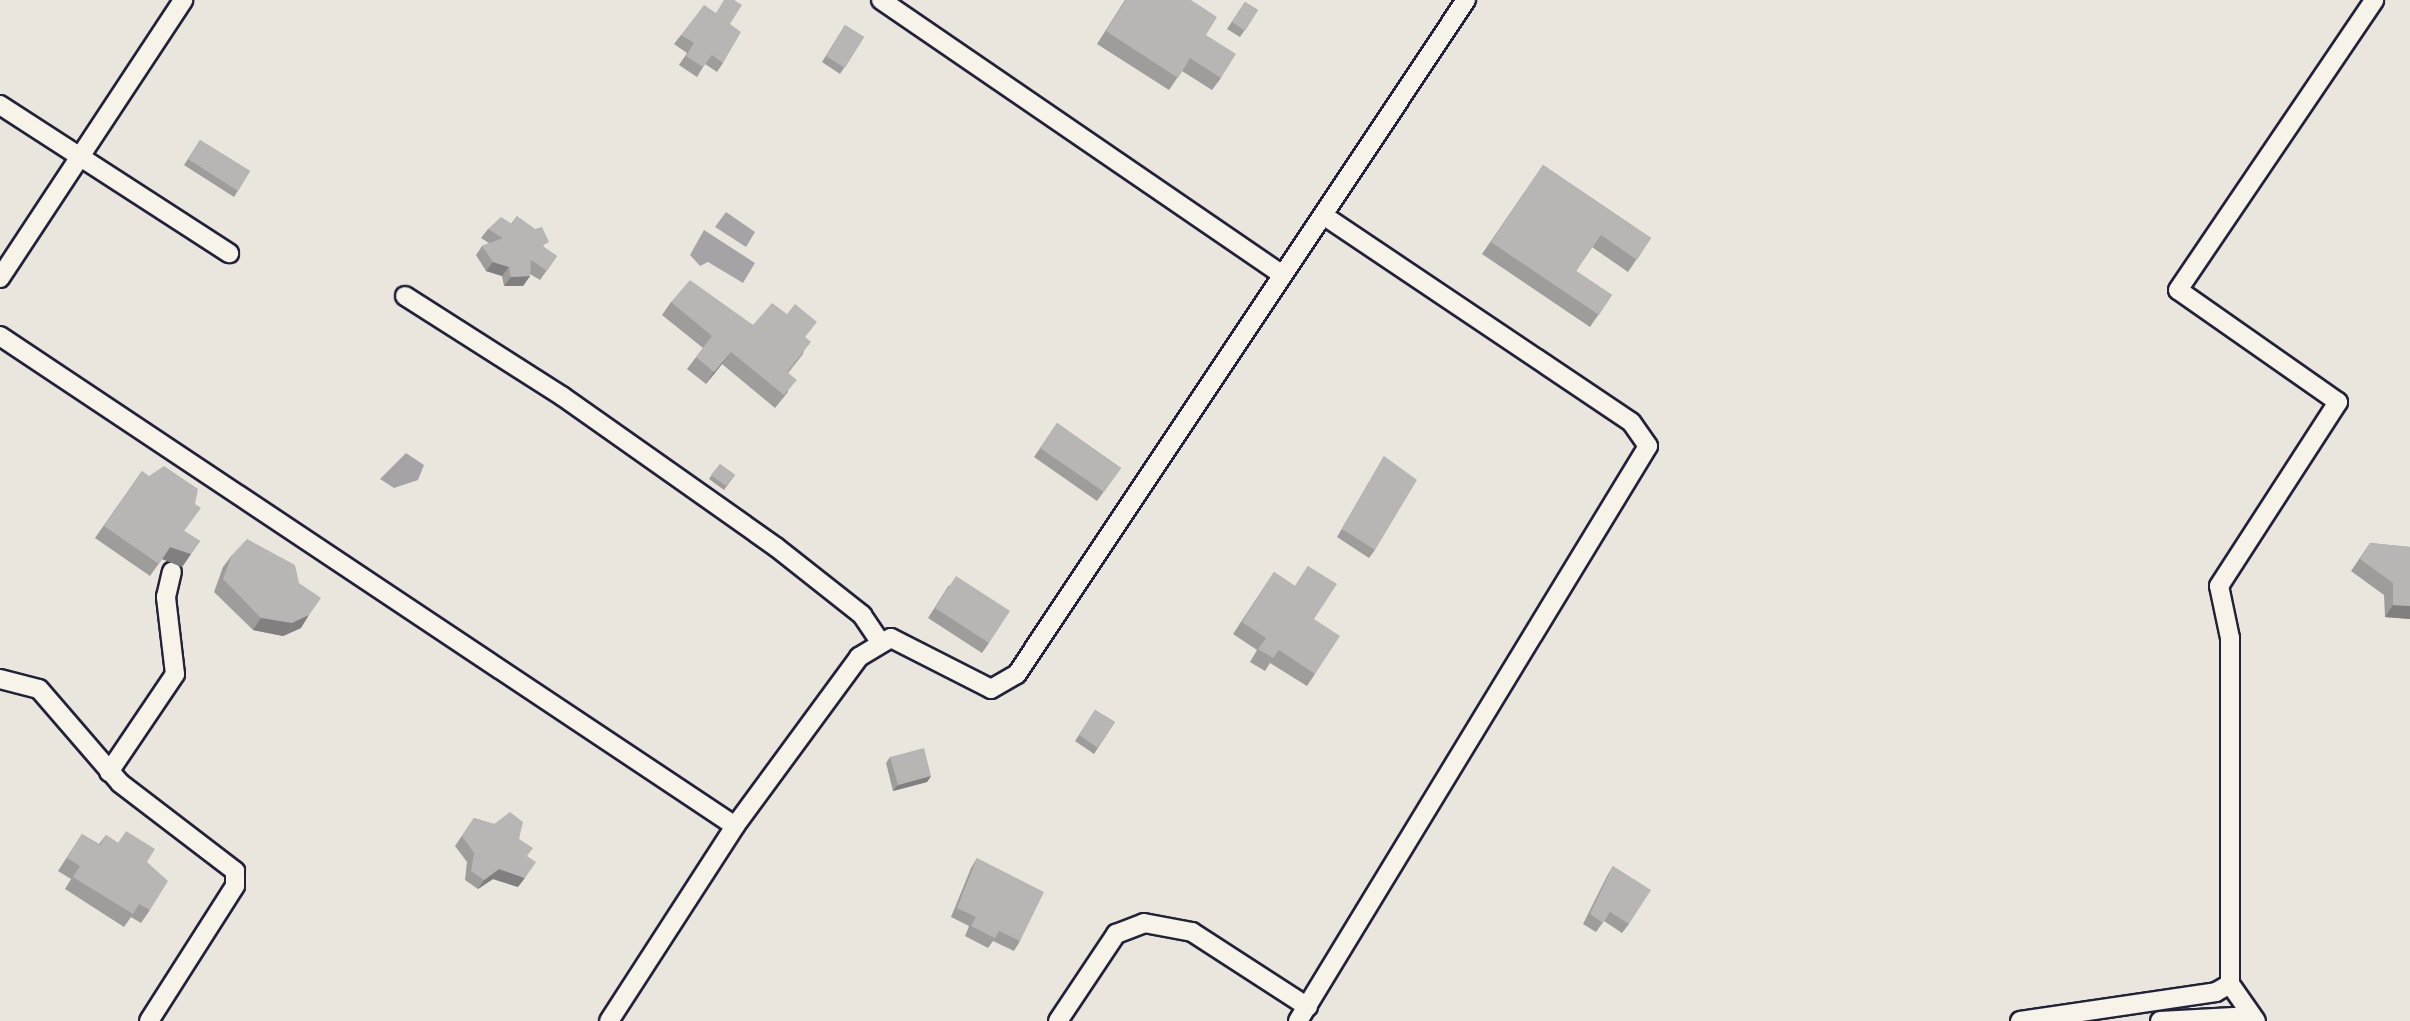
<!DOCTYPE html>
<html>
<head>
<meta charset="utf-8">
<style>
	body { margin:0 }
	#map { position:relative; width:2410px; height:1021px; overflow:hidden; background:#eae6de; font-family:Mali,sans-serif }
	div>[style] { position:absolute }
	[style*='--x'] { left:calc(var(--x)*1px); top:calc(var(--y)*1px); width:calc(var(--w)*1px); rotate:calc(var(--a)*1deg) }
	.water>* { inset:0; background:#a6a3a6 }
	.roads { filter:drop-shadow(2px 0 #22223b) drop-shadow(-2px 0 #22223b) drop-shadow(0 2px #22223b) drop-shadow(0 -2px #22223b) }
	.minor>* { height:18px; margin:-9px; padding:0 9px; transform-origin:9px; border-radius:9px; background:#f7f3e8 }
	.wall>* { inset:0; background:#9e9d9c }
	.shaded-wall>* { inset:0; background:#817f7f }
	.building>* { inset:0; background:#b8b6b5 }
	span { translate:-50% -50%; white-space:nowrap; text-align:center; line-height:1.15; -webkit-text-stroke:6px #f7f3e8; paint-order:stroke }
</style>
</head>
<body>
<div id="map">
	<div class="water">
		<i style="clip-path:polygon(726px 212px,755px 232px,746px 247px,715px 227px)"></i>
		<i style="clip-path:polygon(704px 230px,755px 263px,743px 283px,708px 262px,700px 266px,690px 255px)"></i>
		<i style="clip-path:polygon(406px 453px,424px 465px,418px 480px,394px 488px,380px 479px)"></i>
	</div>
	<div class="roads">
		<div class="minor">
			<i style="--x:881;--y:0;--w:486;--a:34.4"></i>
			<i style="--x:0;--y:105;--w:273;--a:32.9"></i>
			<i style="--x:0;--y:278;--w:333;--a:-56.6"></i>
			<i style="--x:405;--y:296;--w:186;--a:32.5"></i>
			<i style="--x:562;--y:396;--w:262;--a:35.2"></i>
			<i style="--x:776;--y:547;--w:110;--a:38.3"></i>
			<i style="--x:862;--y:615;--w:32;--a:56"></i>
			<i style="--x:0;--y:336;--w:883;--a:33.69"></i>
			<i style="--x:0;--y:679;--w:40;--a:14.4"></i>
			<i style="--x:39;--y:689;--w:124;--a:49.2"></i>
			<i style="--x:120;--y:783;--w:145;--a:37.4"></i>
			<i style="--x:235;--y:871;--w:15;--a:90"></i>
			<i style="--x:235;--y:886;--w:160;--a:122.5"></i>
			<i style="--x:109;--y:772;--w:118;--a:-56"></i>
			<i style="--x:175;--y:674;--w:78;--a:-96.7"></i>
			<i style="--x:166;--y:597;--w:26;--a:-77"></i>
			<i style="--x:2230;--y:984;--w:45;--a:54.9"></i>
			<i style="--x:609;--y:1021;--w:232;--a:-57.1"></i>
			<i style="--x:735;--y:826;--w:210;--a:-53.7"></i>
			<i style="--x:859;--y:657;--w:37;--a:-31"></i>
			<i style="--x:891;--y:638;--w:112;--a:27"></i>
			<i style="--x:991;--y:689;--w:30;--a:-30"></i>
			<i style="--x:1017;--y:674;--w:810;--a:-56.33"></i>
			<i style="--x:1058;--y:1021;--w:105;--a:-56.3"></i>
			<i style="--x:1116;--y:934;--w:30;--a:-21"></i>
			<i style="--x:1144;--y:923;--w:49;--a:10.6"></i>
			<i style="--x:1192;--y:932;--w:138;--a:32.9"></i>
			<i style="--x:1298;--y:1021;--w:673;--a:-58.67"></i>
			<i style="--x:1648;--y:446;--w:29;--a:-125"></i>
			<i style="--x:1631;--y:422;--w:370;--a:-146.1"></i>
			<i style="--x:2020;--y:1021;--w:198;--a:-8.4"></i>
			<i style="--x:2216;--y:992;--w:16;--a:-30"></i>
			<i style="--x:2230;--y:984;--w:346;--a:-90"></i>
			<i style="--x:2230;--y:638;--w:53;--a:-101.9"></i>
			<i style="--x:2219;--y:586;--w:219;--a:-57.1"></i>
			<i style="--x:2338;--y:402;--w:195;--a:-145"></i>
			<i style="--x:2178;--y:290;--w:350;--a:-55.9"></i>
			<i style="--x:2160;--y:1021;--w:92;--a:-3.1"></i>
		</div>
	</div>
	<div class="wall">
		<i style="clip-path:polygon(1125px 0,1191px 0,1206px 35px,1221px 78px,1212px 90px,1182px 71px,1169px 90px,1097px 44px)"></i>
		<i style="clip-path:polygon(1245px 2px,1258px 10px,1240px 37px,1227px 29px)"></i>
		<i style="clip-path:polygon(730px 24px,723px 63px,717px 72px,705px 64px,697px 77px,679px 65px,687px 53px,674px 44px,681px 35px)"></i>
		<i style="clip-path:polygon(845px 25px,864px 37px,840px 74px,822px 62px)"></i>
		<i style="clip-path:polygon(200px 140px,250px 171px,234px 197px,184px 165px)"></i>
		<i style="clip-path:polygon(1543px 165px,1651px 238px,1628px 272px,1592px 247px,1576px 271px,1612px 295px,1590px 327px,1482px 254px)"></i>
		<i style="clip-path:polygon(517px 216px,545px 248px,557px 256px,540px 280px,530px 274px,530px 276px,523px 286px,504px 286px,502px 276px,486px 271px,476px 255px,482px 246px,489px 243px,481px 238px,488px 229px,511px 224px)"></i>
		<i style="clip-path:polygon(671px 302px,753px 325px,806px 338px,803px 354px,788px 373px,788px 392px,775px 408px,722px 364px,706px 384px,687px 369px,703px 348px,662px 315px)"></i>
		<i style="clip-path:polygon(1057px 423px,1121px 468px,1097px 501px,1034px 457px)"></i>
		<i style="clip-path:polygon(1384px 456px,1375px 550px,1369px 558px,1337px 537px)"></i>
		<i style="clip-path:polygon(720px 464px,735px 475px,724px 490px,709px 479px)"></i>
		<i style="clip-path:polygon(142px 471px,184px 531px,200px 541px,182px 567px,162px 559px,150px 576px,95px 538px)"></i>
		<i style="clip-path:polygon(2370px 543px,2410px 547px,2410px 619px,2385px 617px,2384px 595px,2351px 571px)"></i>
		<i style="clip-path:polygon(232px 555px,301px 628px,283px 636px,253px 630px,214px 592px,223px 567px)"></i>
		<i style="clip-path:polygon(1308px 566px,1314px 619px,1315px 674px,1307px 686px,1270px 663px,1265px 671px,1250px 662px,1257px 650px,1233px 634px,1274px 572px,1295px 586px)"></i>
		<i style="clip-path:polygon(949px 585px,989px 643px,982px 653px,928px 618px)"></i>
		<i style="clip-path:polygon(1095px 710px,1115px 722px,1094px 754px,1075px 741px)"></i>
		<i style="clip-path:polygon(890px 757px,931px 776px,927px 782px,893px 791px,886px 763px)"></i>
		<i style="clip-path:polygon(474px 818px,494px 824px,519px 839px,527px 856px,518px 887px,493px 879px,478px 889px,465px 880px,467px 862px,455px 846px)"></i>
		<i style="clip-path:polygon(82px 834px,99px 844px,106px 835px,147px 862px,150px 910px,141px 923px,131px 917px,124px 927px,65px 889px,71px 879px,58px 871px)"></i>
		<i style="clip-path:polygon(977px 858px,1020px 941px,1014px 951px,993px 941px,988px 948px,965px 936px,969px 926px,951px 917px,971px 868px)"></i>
		<i style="clip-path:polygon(1613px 866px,1629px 924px,1622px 933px,1604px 921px,1596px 932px,1583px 924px,1607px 876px)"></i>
	</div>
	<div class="shaded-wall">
		<i style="clip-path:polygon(493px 262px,509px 267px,502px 276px,486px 271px)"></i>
		<i style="clip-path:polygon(530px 276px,523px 286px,504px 286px,511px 277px)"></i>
		<i style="clip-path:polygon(731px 352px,722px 364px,706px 384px,714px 372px)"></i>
		<i style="clip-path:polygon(170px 547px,191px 554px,182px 567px,162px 559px)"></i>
		<i style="clip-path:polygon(2393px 605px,2410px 606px,2410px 619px,2385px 617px)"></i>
		<i style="clip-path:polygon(309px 615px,301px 628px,283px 636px,253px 630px,261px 618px)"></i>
		<i style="clip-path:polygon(931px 776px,927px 782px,893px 791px,898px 785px)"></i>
		<i style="clip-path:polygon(499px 869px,525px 878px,518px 887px,493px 879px,478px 889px,484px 880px)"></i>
	</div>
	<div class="building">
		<i style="clip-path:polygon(724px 0,734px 0,742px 5px,730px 24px,741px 32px,723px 63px,712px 55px,703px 67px,686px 56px,694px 43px,681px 35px,704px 5px,716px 13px)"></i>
		<i style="clip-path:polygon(1126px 0,1191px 0,1217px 17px,1206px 35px,1236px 54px,1221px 78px,1190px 58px,1178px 78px,1106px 31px)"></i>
		<i style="clip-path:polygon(1245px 2px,1258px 10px,1245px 31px,1232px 22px)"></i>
		<i style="clip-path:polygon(845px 25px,864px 37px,845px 68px,826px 56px)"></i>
		<i style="clip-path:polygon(200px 140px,250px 171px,238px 191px,188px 159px)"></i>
		<i style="clip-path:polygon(1543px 165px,1651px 238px,1637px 260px,1601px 235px,1576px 271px,1612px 295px,1599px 315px,1491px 242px)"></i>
		<i style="clip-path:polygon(517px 216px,535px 229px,542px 227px,549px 242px,542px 246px,557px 256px,547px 271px,531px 260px,530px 276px,511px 277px,509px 267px,493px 262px,482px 246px,503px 238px,488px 229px,501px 217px,512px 224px)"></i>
		<i style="clip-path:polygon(690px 280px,753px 325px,772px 303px,787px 314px,795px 304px,817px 322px,805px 337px,811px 342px,787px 372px,797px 380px,784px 395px,731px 352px,714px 372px,696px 357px,712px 336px,671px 302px)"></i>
		<i style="clip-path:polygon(1057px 423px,1121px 468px,1104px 492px,1040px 448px)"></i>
		<i style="clip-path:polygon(1384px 456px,1417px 480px,1375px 550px,1342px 529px)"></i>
		<i style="clip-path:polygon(720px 464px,735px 475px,726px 486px,711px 475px)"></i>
		<i style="clip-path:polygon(164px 466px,198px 489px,195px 504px,201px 508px,184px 531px,200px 541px,191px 554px,170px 547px,159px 564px,104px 526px,142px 471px,149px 476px)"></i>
		<i style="clip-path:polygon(247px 539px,295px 565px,299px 583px,321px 598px,309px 615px,292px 623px,261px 618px,223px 579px,232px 555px)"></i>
		<i style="clip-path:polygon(2370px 543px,2410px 547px,2410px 606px,2393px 605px,2393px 583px,2360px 559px)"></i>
		<i style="clip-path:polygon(1308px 566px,1337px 584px,1314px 619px,1340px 636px,1315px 674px,1279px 650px,1273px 658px,1258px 649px,1266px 638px,1242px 622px,1274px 572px,1295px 586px)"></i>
		<i style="clip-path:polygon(956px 576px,1010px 611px,989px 643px,935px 608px)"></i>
		<i style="clip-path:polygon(1095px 710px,1115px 722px,1098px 748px,1079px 735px)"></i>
		<i style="clip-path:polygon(924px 748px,931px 776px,898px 785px,890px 757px)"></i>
		<i style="clip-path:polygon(510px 812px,523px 822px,519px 839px,533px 848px,527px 856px,536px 862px,525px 878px,499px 869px,484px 880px,471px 871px,474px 853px,462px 836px,474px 818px,494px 824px)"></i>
		<i style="clip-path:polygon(126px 831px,155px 849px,147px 862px,168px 881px,150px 910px,139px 904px,133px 914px,73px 877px,80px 866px,67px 858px,82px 834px,100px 845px,106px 835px,118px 843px)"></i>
		<i style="clip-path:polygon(977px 858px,1044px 892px,1020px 941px,999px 931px,995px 938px,971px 926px,976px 917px,957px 908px)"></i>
		<i style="clip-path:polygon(1613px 866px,1651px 890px,1629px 924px,1610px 912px,1603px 923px,1590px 914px)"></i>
	</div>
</div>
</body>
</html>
